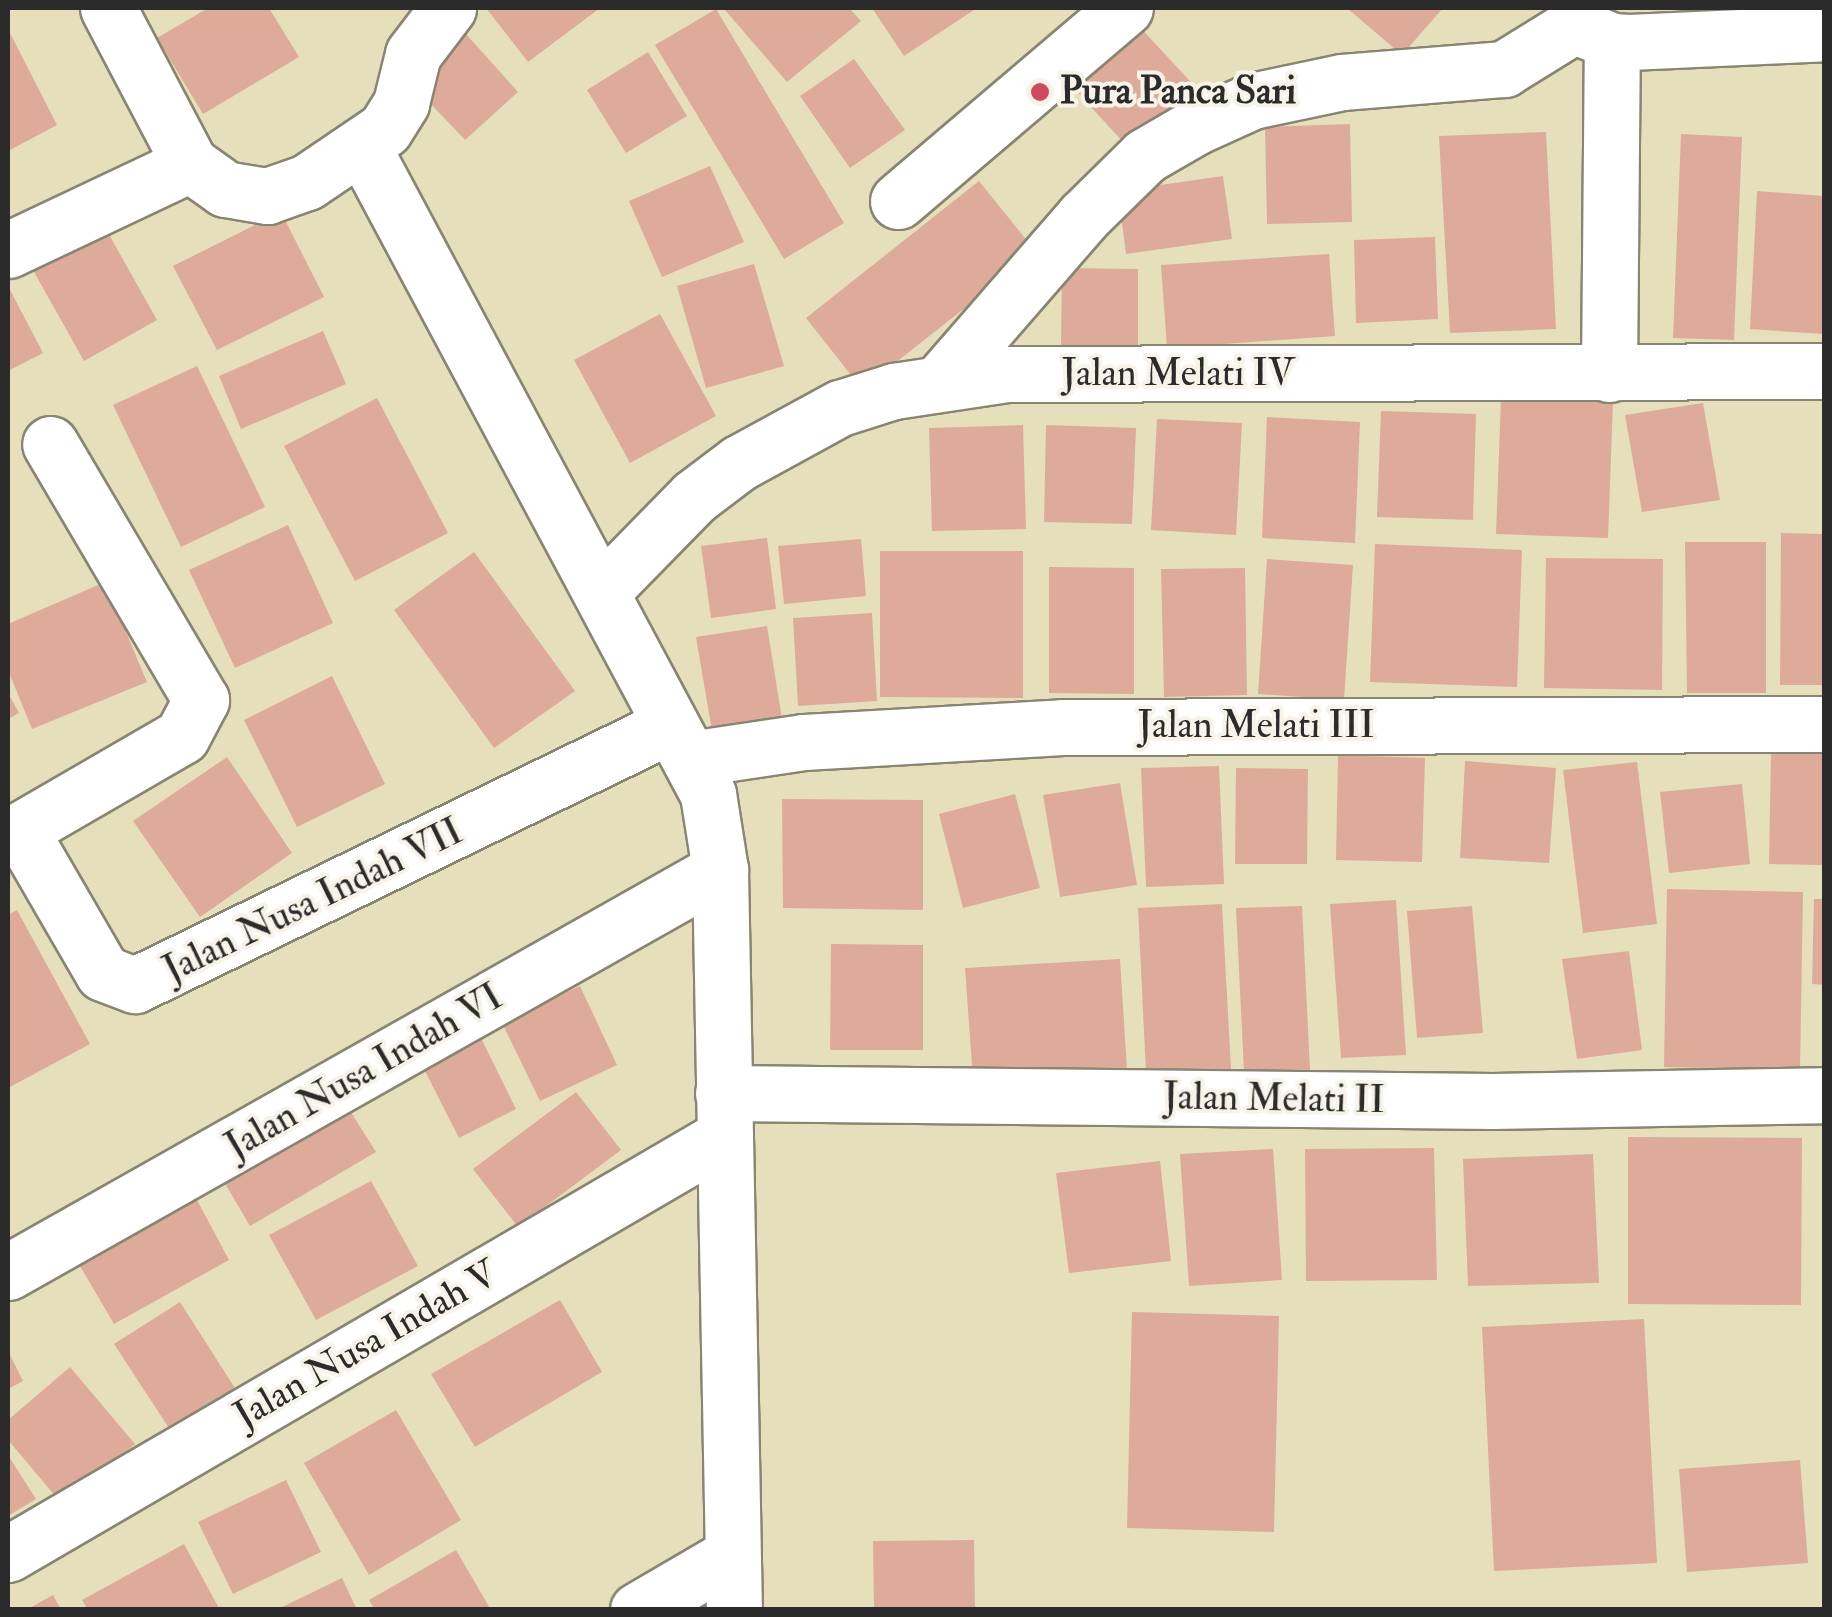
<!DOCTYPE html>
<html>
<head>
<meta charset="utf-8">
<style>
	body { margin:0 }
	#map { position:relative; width:1832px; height:1617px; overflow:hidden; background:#e6dfbb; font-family:"IM FELL Double Pica",serif }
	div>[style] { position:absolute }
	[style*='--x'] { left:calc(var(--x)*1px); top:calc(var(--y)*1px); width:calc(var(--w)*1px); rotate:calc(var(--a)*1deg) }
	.building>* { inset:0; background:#deab9a }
	.roads { filter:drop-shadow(2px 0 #888573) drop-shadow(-2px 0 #888573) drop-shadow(0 2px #888573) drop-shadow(0 -2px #888573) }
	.street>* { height:55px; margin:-27.5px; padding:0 27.5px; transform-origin:27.5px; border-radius:27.5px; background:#fff }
	.dots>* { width:28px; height:28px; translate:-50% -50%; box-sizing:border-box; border:5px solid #f7f3e8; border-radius:50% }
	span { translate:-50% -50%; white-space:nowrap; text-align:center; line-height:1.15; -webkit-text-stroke:8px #f7f3e8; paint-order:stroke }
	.poi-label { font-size:38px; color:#2b2b2b; font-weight:700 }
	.left { translate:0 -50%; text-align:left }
	.street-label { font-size:38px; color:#2b2b2b }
	.frame { position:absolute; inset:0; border:10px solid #2b2b2b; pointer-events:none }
</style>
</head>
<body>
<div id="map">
	<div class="building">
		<i style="clip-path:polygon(208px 8px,269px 8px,299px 57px,203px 114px,157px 38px)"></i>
		<i style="clip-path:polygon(486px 8px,600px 8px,528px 62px)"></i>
		<i style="clip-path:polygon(729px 8px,849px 8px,861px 21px,787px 82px,725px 10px)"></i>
		<i style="clip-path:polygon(872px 8px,977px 8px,904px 56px)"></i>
		<i style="clip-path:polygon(1347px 8px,1443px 8px,1402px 55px)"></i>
		<i style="clip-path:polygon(716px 9px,844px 223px,784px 259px,655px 45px)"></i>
		<i style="clip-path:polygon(1136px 23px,1202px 94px,1135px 155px,1069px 83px)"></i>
		<i style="clip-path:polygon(8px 29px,57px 125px,8px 151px)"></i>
		<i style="clip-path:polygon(466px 34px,518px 92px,465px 140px,412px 84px)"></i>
		<i style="clip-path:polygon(648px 52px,687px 116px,626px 153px,587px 90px)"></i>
		<i style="clip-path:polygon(854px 59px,905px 130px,850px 168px,800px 96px)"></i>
		<i style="clip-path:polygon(1350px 124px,1352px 222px,1267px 224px,1265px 127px)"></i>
		<i style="clip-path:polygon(1546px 132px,1556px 329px,1450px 333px,1439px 136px)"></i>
		<i style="clip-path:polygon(1681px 134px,1742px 137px,1734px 340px,1673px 338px)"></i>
		<i style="clip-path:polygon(710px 166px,744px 242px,662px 277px,629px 201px)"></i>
		<i style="clip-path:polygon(1223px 176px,1232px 239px,1126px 254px,1118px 191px)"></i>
		<i style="clip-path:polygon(979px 181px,1036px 252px,862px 389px,806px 318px)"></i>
		<i style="clip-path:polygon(1757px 191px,1824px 196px,1824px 334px,1750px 329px)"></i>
		<i style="clip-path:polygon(281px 212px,324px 297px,217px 350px,173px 266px)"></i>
		<i style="clip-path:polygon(102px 222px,157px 320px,84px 361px,29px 263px)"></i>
		<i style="clip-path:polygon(1435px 237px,1438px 319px,1356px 323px,1354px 240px)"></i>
		<i style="clip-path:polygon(1329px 254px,1335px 336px,1167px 348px,1161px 265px)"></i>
		<i style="clip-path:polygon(754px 264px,784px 366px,706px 388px,677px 286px)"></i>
		<i style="clip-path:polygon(1062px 268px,1138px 269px,1138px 349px,1061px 347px)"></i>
		<i style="clip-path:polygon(8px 286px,43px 353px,8px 371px)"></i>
		<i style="clip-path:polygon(660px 314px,716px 416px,630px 463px,574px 360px)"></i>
		<i style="clip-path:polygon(323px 331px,346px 384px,241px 429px,219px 376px)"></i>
		<i style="clip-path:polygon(197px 366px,265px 507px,181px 547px,113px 405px)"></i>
		<i style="clip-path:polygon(377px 398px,448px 533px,355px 581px,284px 446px)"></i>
		<i style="clip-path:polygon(1501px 398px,1613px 402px,1608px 538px,1496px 534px)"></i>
		<i style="clip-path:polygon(1703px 403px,1720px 500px,1642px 512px,1625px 415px)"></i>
		<i style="clip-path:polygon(1381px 411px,1476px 414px,1473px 520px,1377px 517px)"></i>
		<i style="clip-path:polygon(1267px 417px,1360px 422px,1355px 543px,1262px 538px)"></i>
		<i style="clip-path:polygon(1157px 419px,1242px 423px,1236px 535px,1151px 530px)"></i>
		<i style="clip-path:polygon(1023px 425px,1026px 529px,932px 531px,929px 428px)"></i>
		<i style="clip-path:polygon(1046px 425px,1136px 428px,1132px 524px,1044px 522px)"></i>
		<i style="clip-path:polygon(288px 525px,333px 623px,235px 668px,189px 570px)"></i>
		<i style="clip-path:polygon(1781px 533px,1824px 534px,1824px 685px,1780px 685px)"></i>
		<i style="clip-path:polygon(767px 538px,776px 609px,711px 618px,701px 546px)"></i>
		<i style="clip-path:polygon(861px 539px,866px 596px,784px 604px,778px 546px)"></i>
		<i style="clip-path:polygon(1685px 542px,1766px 542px,1766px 693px,1687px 693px)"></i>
		<i style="clip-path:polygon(1375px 544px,1522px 550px,1517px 687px,1370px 682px)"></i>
		<i style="clip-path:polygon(880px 551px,1023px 551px,1023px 698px,880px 697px)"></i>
		<i style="clip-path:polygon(474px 552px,575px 691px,494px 748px,394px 610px)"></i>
		<i style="clip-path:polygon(1546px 558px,1663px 559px,1662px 690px,1544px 688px)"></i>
		<i style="clip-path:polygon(1267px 559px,1353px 565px,1344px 700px,1258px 694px)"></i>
		<i style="clip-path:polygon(1049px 567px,1134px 568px,1134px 694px,1049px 693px)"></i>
		<i style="clip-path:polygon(1245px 568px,1247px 695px,1164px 697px,1161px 569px)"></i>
		<i style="clip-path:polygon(105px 582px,147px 682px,32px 729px,8px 670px,8px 624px)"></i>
		<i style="clip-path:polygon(872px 613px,877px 701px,798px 706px,793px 618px)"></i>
		<i style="clip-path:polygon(767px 626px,782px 719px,712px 731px,696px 637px)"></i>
		<i style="clip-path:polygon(332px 676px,385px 784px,297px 827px,244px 720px)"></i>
		<i style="clip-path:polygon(8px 693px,19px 713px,8px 719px)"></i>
		<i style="clip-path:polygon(1771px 753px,1824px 754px,1824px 865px,1769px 864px)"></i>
		<i style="clip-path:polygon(1338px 755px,1425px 758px,1422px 862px,1336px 860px)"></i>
		<i style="clip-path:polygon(227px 757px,292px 853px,200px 917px,133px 821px)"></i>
		<i style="clip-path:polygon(1465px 761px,1556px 768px,1549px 863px,1460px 858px)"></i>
		<i style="clip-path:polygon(1637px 762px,1657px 924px,1583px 933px,1563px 770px)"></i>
		<i style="clip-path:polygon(1219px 766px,1224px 884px,1146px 887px,1141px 768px)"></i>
		<i style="clip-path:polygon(1236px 768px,1308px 769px,1307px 864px,1235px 864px)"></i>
		<i style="clip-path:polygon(1120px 783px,1137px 885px,1060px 897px,1043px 795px)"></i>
		<i style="clip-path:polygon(1742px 784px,1750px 864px,1669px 873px,1660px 792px)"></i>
		<i style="clip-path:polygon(1015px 794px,1040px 888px,963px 908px,939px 814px)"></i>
		<i style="clip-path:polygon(782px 799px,923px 800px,923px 910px,783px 908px)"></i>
		<i style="clip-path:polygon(1667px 889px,1803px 892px,1800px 1070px,1664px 1067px)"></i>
		<i style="clip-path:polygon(1814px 899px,1824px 899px,1824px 985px,1812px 984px)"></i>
		<i style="clip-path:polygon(1396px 900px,1406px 1055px,1341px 1058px,1330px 904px)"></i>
		<i style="clip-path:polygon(1222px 904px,1231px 1069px,1146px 1073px,1138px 908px)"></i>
		<i style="clip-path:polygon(1302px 906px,1310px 1070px,1244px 1072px,1236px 908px)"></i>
		<i style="clip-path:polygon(1472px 906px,1483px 1033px,1417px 1038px,1407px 911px)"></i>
		<i style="clip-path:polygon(17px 910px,90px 1044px,8px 1088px,8px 915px)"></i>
		<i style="clip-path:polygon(831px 944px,923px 945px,923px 1050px,830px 1050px)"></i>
		<i style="clip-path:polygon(1629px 951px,1642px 1050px,1577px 1059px,1562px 959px)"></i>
		<i style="clip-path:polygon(1120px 959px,1127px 1070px,973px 1079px,965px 968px)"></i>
		<i style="clip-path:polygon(580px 986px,617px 1065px,540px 1101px,502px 1023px)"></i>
		<i style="clip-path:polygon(481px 1038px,516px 1109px,459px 1138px,423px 1067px)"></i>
		<i style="clip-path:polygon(576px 1092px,621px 1150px,518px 1227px,473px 1169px)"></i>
		<i style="clip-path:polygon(347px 1106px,376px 1152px,250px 1226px,223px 1180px)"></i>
		<i style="clip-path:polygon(1628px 1137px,1802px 1138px,1801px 1305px,1628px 1304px)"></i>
		<i style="clip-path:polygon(1434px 1148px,1437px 1280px,1306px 1281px,1305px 1149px)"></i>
		<i style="clip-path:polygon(1273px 1149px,1282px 1280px,1189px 1286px,1180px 1154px)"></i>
		<i style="clip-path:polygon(1593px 1154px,1599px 1283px,1468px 1286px,1463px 1159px)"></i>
		<i style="clip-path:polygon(1160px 1161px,1171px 1261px,1069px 1273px,1056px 1173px)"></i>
		<i style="clip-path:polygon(371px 1181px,418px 1266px,316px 1320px,269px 1235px)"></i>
		<i style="clip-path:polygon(197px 1200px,229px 1260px,114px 1324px,80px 1266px)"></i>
		<i style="clip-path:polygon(560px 1300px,602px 1372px,475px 1447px,431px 1374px)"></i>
		<i style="clip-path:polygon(180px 1302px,247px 1407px,182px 1448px,114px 1344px)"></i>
		<i style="clip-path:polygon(1132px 1312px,1279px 1316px,1274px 1532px,1127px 1528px)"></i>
		<i style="clip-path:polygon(1644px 1319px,1657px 1563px,1494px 1571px,1482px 1327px)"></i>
		<i style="clip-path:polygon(8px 1351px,23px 1381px,8px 1389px)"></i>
		<i style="clip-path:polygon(70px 1367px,135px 1444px,62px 1504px,8px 1440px,8px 1420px)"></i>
		<i style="clip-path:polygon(396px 1410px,461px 1520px,369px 1575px,304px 1463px)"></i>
		<i style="clip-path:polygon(8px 1455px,36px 1499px,8px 1516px)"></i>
		<i style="clip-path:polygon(1800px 1460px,1808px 1563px,1687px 1572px,1679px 1469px)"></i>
		<i style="clip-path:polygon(286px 1480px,321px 1552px,233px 1594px,198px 1522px)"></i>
		<i style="clip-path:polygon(974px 1540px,975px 1610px,874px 1610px,873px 1541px)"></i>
		<i style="clip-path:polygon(184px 1544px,220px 1610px,88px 1610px,82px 1600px)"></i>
		<i style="clip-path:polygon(456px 1550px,491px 1610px,375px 1610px,369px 1600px)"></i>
		<i style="clip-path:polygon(342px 1578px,357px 1610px,276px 1610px)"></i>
		<i style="clip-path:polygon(53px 1595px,61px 1610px,26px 1610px)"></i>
	</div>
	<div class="roads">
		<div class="street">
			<i style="--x:108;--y:8;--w:176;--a:62.3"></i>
			<i style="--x:190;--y:164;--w:43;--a:35.5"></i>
			<i style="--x:225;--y:189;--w:43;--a:9.5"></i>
			<i style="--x:267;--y:196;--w:42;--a:-19.3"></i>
			<i style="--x:307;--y:182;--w:94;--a:-34.2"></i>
			<i style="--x:385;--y:129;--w:31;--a:-58"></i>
			<i style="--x:401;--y:103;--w:50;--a:-76.2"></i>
			<i style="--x:413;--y:54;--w:58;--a:-52.7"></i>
			<i style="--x:1580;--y:28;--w:35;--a:22"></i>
			<i style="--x:1612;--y:41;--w:17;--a:3"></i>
			<i style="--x:1629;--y:42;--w:195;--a:-2.6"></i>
			<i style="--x:362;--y:146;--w:735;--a:61.9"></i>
			<i style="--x:708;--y:794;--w:77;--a:81"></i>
			<i style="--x:720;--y:870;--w:740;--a:88.92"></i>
			<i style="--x:898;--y:201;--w:298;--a:-40.4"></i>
			<i style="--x:8;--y:250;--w:201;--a:-25.3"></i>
			<i style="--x:1609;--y:374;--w:333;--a:-89.5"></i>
			<i style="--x:938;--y:384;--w:221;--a:-49"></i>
			<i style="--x:1083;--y:217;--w:87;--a:-44.5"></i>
			<i style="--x:1145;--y:156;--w:58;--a:-30.1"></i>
			<i style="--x:1195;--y:127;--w:63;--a:-24.5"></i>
			<i style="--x:1252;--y:101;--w:92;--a:-11.9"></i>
			<i style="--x:1342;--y:82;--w:163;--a:-4.6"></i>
			<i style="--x:1504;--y:69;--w:84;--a:-31.8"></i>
			<i style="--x:601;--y:592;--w:133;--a:-45.6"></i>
			<i style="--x:694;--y:497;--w:56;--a:-37.1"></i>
			<i style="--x:739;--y:463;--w:115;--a:-28.6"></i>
			<i style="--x:840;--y:408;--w:57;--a:-17.5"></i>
			<i style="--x:894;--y:391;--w:114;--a:-8.6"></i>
			<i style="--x:1007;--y:374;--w:817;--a:-0.21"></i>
			<i style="--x:690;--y:759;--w:115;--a:-8.5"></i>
			<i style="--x:804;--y:742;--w:259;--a:-3.3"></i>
			<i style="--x:1063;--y:727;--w:761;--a:-0.23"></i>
			<i style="--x:20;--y:830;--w:187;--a:-30.1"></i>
			<i style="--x:182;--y:736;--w:41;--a:-62.2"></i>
			<i style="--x:201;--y:700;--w:297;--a:-120.5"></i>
			<i style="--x:8;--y:836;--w:13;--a:-27"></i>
			<i style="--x:20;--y:830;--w:165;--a:59.9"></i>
			<i style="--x:103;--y:973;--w:34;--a:21"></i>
			<i style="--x:135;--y:985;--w:593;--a:-25.87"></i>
			<i style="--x:723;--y:1093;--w:769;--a:0.6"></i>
			<i style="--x:1492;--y:1101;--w:332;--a:-1"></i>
			<i style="--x:8;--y:1272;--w:818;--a:-29.45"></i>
			<i style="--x:8;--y:1554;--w:830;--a:-30.24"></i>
			<i style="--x:638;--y:1610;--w:109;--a:-30.3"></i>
		</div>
	</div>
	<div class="dots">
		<i style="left:1040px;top:92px;background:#d1495b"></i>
	</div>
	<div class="poi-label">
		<span class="left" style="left:1060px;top:92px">Pura Panca Sari</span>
	</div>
	<div class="street-label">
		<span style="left:1178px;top:374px">Jalan Melati IV</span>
		<span style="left:1256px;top:726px">Jalan Melati III</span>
		<span style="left:313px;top:901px;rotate:-26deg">Jalan Nusa Indah VII</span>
		<span style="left:364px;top:1072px;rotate:-30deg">Jalan Nusa Indah VI</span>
		<span style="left:1274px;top:1099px;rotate:1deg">Jalan Melati II</span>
		<span style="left:366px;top:1345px;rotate:-30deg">Jalan Nusa Indah V</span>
	</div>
	<div class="frame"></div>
</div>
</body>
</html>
